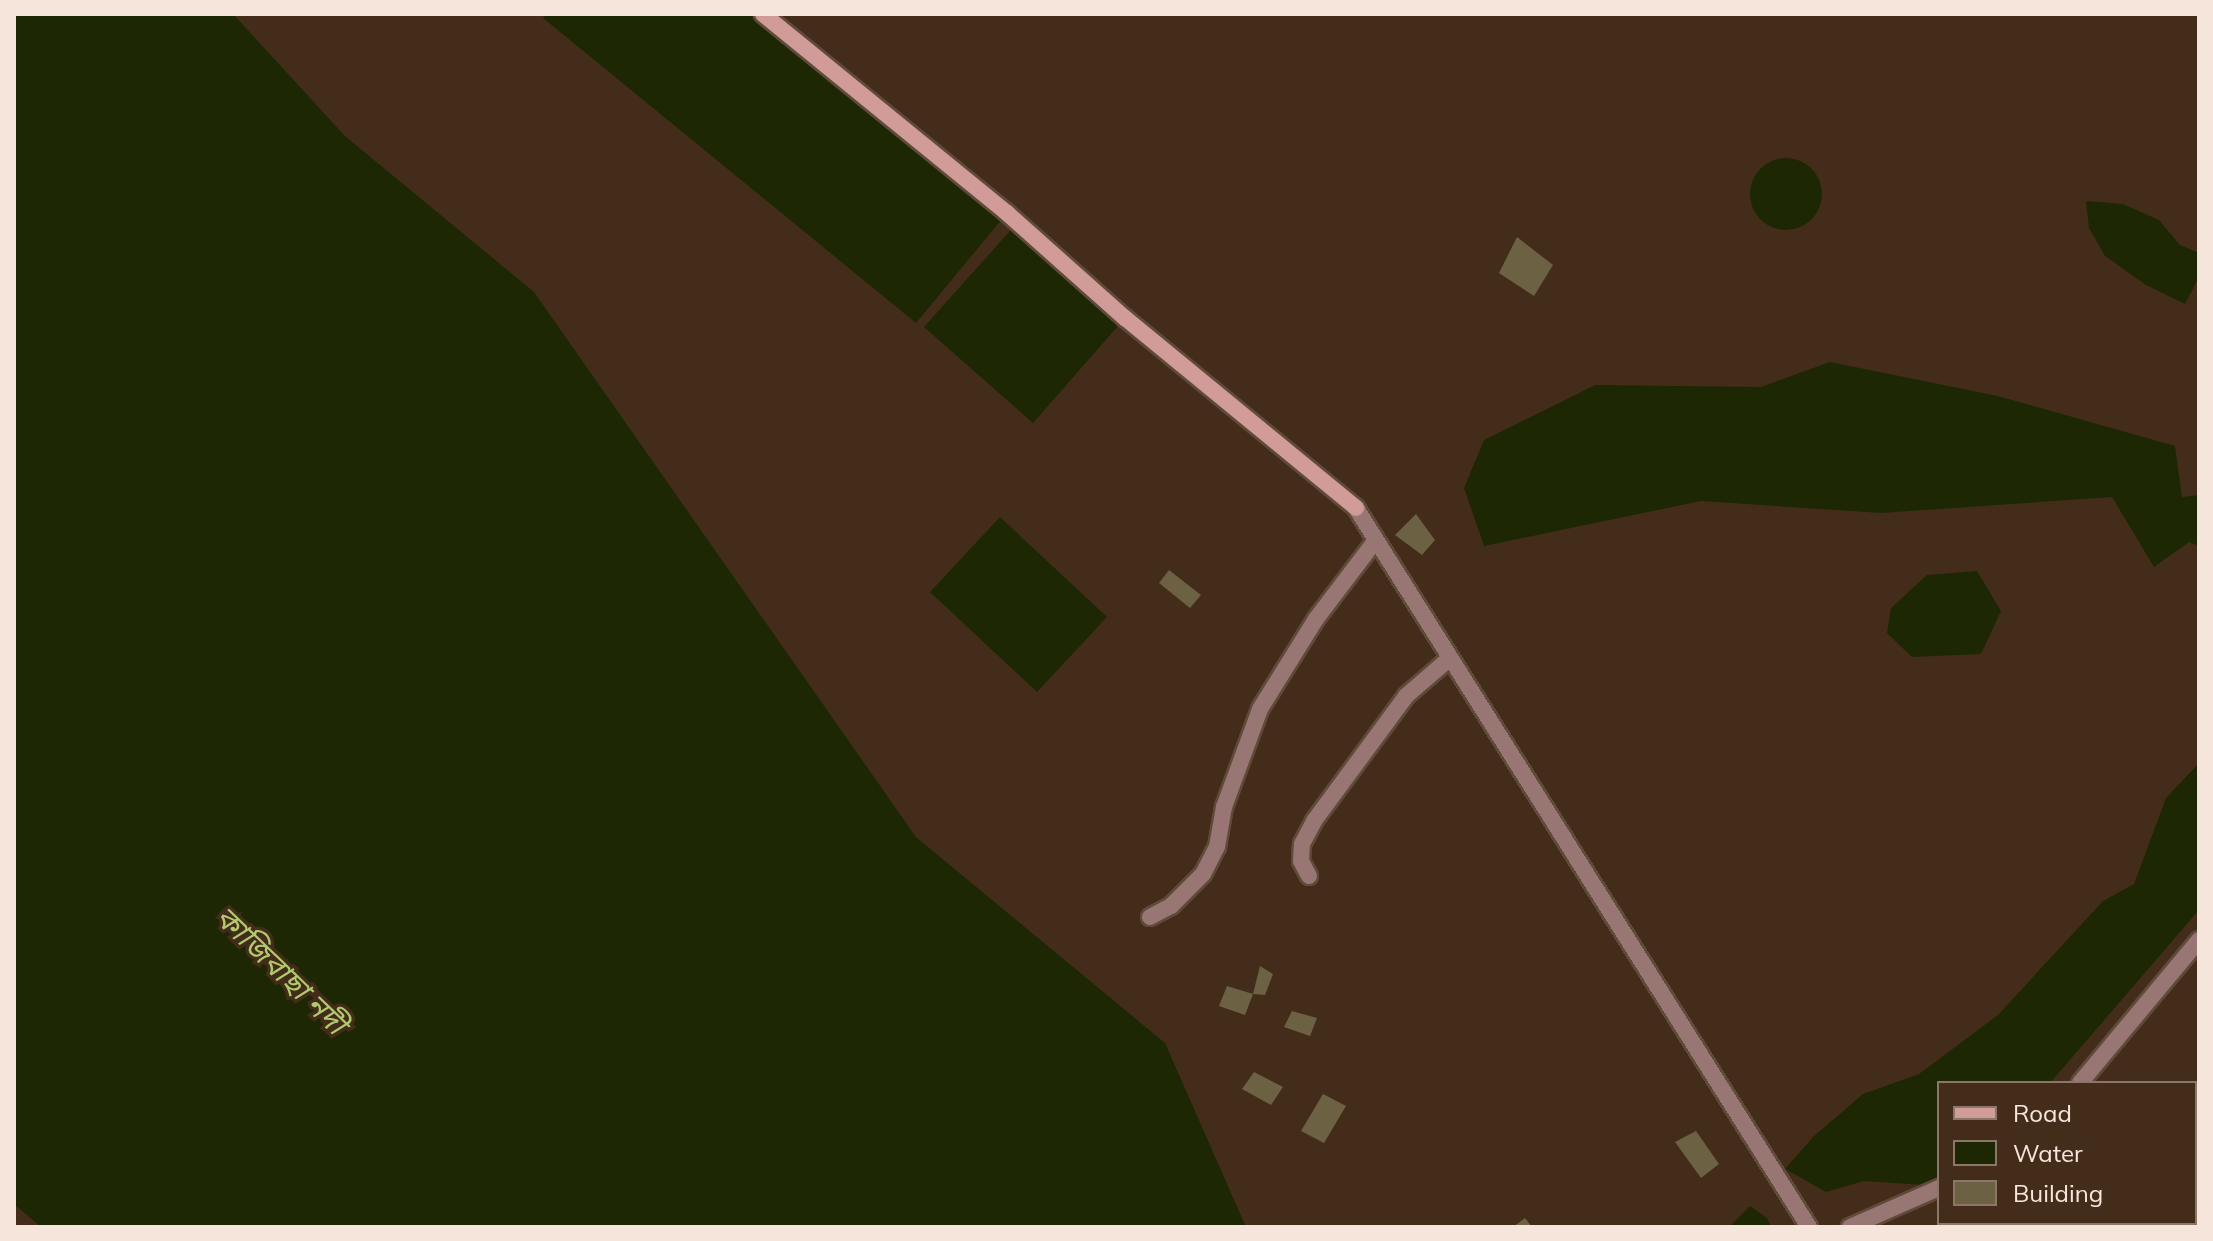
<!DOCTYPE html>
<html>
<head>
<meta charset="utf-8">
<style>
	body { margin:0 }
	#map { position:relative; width:2213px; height:1241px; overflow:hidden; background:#442c1b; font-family:Mulish,"Noto Sans Bengali",sans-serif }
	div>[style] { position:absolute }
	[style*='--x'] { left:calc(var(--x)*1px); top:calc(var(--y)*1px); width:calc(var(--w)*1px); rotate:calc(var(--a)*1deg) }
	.water>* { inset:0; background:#1e2703 }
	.round { border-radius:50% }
	.building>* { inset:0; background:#6d6144 }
	.roads { filter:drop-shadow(2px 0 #604a3a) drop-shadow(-2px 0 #604a3a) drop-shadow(0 2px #604a3a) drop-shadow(0 -2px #604a3a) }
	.street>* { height:16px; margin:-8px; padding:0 8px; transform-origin:8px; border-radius:8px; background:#987674 }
	.secondary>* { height:16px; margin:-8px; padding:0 8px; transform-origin:8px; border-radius:8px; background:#d19b98 }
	span { translate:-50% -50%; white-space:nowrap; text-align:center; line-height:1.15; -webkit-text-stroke:7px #442c1b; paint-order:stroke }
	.water-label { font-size:30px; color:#b0cb6b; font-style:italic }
	.frame { position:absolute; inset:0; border:16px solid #f6e5db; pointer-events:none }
	.legend { position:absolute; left:1937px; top:1081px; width:260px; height:144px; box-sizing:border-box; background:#442c1b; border:2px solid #8b7668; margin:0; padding:10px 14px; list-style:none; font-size:24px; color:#f6e5db }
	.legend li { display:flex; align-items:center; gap:16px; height:40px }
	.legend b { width:40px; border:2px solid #8b7668 }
</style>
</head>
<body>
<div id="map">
	<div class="water">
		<i style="clip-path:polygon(14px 14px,233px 14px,345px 136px,534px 292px,916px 837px,1165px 1043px,1246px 1227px,41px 1227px,14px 1204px)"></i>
		<i style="clip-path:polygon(546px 14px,763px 14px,1007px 213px,916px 323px,543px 18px)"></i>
		<i class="round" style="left:1750px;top:158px;width:72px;height:72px"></i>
		<i style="clip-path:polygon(2086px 201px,2123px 204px,2159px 220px,2180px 245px,2199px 253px,2199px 277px,2185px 304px,2146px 285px,2105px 256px,2089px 228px)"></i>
		<i style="clip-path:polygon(1017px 223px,1125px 318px,1033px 423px,924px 327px)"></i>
		<i style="clip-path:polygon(1830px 362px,1998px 396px,2175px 446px,2182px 497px,2199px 495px,2199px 546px,2189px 542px,2154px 567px,2112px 497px,1881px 513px,1701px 501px,1484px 546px,1464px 488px,1484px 440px,1595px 385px,1761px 387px)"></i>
		<i style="clip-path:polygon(1000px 517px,1107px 617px,1037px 692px,930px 592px)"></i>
		<i style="clip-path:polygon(1977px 571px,2001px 611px,1981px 654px,1912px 657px,1887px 633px,1891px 608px,1927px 575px)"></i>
		<i style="clip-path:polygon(2199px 763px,2199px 910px,2050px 1083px,1939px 1083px,1939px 1176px,1925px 1185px,1864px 1181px,1826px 1192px,1785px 1169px,1814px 1136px,1863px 1094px,1919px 1074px,1998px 1015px,2103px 901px,2134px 884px,2166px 798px)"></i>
		<i style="clip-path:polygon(1750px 1206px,1767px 1218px,1771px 1227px,1729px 1227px)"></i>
	</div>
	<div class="building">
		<i style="clip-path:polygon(1517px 237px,1553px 265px,1534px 296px,1499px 273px)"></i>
		<i style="clip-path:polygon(1416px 514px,1435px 540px,1422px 555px,1395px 535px)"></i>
		<i style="clip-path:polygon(1169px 570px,1201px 595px,1190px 608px,1159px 583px)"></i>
		<i style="clip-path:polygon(1260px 966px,1273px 974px,1265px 995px,1253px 994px)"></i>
		<i style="clip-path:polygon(1227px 986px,1253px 994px,1245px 1015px,1219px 1006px)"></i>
		<i style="clip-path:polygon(1292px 1011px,1317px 1018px,1310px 1036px,1284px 1027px)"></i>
		<i style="clip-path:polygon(1254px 1072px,1283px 1087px,1271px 1105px,1242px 1089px)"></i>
		<i style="clip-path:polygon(1323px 1094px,1346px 1106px,1324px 1143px,1301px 1131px)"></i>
		<i style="clip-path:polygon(1696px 1131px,1719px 1164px,1701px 1178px,1675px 1142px)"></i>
		<i style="clip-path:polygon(1525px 1218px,1532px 1227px,1513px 1227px)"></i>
	</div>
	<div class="roads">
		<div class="street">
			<i style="--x:1356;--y:508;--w:850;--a:57.79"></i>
			<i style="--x:1309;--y:876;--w:17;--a:-118"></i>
			<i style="--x:1301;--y:861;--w:17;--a:-87"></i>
			<i style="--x:1302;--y:844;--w:26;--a:-62"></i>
			<i style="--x:1314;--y:821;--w:155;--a:-53.6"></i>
			<i style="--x:1406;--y:696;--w:58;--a:-40.8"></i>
			<i style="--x:1150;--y:917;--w:24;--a:-28"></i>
			<i style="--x:1171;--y:906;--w:45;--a:-45"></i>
			<i style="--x:1203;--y:874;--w:30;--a:-63"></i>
			<i style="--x:1217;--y:847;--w:41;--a:-80.1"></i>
			<i style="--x:1224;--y:807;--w:104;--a:-69.8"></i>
			<i style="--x:1260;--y:709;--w:106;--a:-58.1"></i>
			<i style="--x:1316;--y:619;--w:99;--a:-52.8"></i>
			<i style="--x:2080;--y:1083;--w:186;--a:-50.2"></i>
			<i style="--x:1850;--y:1227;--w:97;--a:-23.7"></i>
		</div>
		<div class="secondary">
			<i style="--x:763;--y:14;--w:315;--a:39.2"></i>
			<i style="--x:1007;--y:213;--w:158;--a:41.7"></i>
			<i style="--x:1125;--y:318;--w:299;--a:39.4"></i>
		</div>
	</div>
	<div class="water-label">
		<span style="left:281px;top:970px;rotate:44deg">কাজিবাছা নদী</span>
	</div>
	<div class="frame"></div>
	<ul class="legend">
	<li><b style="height:10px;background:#d19b98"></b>Road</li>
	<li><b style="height:22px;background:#1e2703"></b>Water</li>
	<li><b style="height:22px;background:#6d6144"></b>Building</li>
	</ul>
</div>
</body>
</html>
